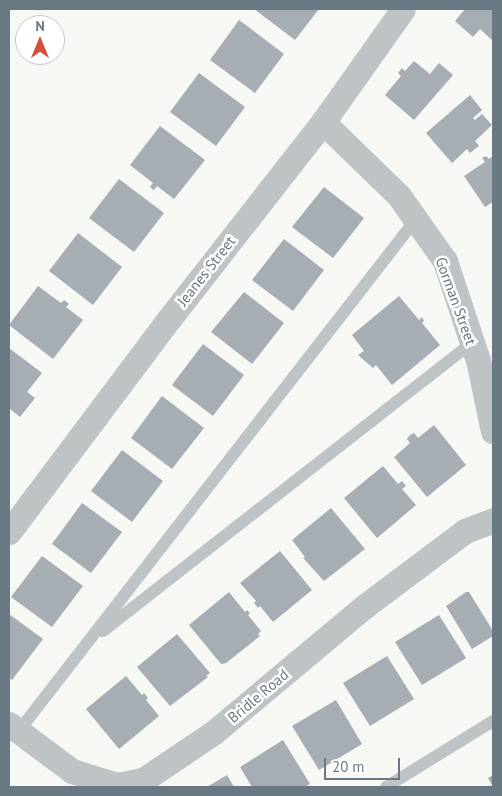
<!DOCTYPE html>
<html>
<head>
<meta charset="utf-8">
<style>
	body { margin:0 }
	#map { position:relative; width:502px; height:796px; overflow:hidden; background:#f7f7f4; font-family:"PT Sans",sans-serif }
	div>[style] { position:absolute }
	[style*='--x'] { left:calc(var(--x)*1px); top:calc(var(--y)*1px); width:calc(var(--w)*1px); rotate:calc(var(--a)*1deg) }
	.building>* { inset:0; background:#a6aeb3 }
	.lane>* { height:12px; margin:-6px; padding:0 6px; transform-origin:6px; border-radius:6px; background:#bec3c6 }
	.street>* { height:25px; margin:-12.5px; padding:0 12.5px; transform-origin:12.5px; border-radius:12.5px; background:#bec3c6 }
	span { translate:-50% -50%; white-space:nowrap; text-align:center; line-height:1.15; -webkit-text-stroke:5px #fff; paint-order:stroke }
	.street-label { font-size:15px; color:#687983 }
	.frame { position:absolute; inset:0; border:10px solid #687983; pointer-events:none }
	.north { position:absolute; left:15px; top:15px; width:50px; height:50px; box-sizing:border-box; background:#fff; border:1px solid #c3c9cd; border-radius:50%; rotate:0deg; font-size:14px; font-weight:700; line-height:20px; text-align:center; color:#687983 }
	.north::after { content:''; display:block; margin:auto; width:18px; height:22px; background:#d54e36; clip-path:polygon(50% 0,100% 100%,50% 72%,0 100%) }
	.scale { position:absolute; left:324px; top:758px; width:76px; height:22px; box-sizing:border-box; border:2px solid #687983; border-top:0; padding-left:6px; font-size:15px; line-height:18px; white-space:nowrap; color:#687983; -webkit-text-stroke:4px #fff; paint-order:stroke }
</style>
</head>
<body>
<div id="map">
	<div class="building">
		<i style="clip-path:polygon(254px 9px,319px 9px,295px 40px)"></i>
		<i style="clip-path:polygon(465px 9px,493px 9px,493px 41px,480px 29px,473px 37px,455px 21px)"></i>
		<i style="clip-path:polygon(239px 20px,284px 54px,255px 93px,210px 60px)"></i>
		<i style="clip-path:polygon(414px 61px,430px 74px,439px 63px,453px 75px,414px 120px,385px 95px,401px 76px,398px 73px,402px 68px,405px 71px)"></i>
		<i style="clip-path:polygon(199px 73px,245px 107px,216px 146px,170px 112px)"></i>
		<i style="clip-path:polygon(470px 95px,482px 110px,473px 118px,475px 120px,482px 114px,492px 125px,475px 141px,479px 146px,470px 153px,467px 149px,452px 163px,426px 133px)"></i>
		<i style="clip-path:polygon(160px 126px,205px 160px,174px 199px,157px 186px,154px 190px,150px 187px,153px 183px,130px 165px)"></i>
		<i style="clip-path:polygon(486px 156px,489px 159px,493px 156px,493px 202px,485px 207px,464px 176px,485px 162px,482px 158px)"></i>
		<i style="clip-path:polygon(119px 179px,164px 213px,134px 252px,89px 218px)"></i>
		<i style="clip-path:polygon(324px 187px,364px 218px,333px 258px,292px 227px)"></i>
		<i style="clip-path:polygon(78px 233px,122px 267px,93px 305px,49px 271px)"></i>
		<i style="clip-path:polygon(284px 239px,324px 270px,293px 311px,252px 280px)"></i>
		<i style="clip-path:polygon(38px 286px,61px 303px,64px 300px,69px 304px,66px 307px,83px 320px,53px 359px,9px 325px)"></i>
		<i style="clip-path:polygon(244px 292px,284px 323px,252px 364px,211px 332px)"></i>
		<i style="clip-path:polygon(399px 296px,419px 320px,422px 317px,424px 321px,422px 323px,440px 345px,392px 385px,376px 365px,373px 368px,358px 355px,364px 351px,352px 335px)"></i>
		<i style="clip-path:polygon(203px 344px,244px 375px,213px 416px,172px 385px)"></i>
		<i style="clip-path:polygon(9px 348px,42px 373px,27px 392px,35px 398px,20px 417px,9px 408px)"></i>
		<i style="clip-path:polygon(162px 396px,204px 428px,172px 469px,131px 438px)"></i>
		<i style="clip-path:polygon(434px 425px,466px 465px,427px 497px,394px 457px,410px 443px,407px 439px,410px 435px,414px 433px,418px 438px)"></i>
		<i style="clip-path:polygon(122px 450px,163px 481px,132px 522px,91px 491px)"></i>
		<i style="clip-path:polygon(383px 466px,398px 484px,402px 481px,406px 486px,402px 489px,416px 505px,377px 538px,344px 498px)"></i>
		<i style="clip-path:polygon(82px 503px,122px 532px,91px 573px,52px 544px)"></i>
		<i style="clip-path:polygon(331px 508px,365px 549px,324px 581px,303px 558px,305px 557px,292px 540px)"></i>
		<i style="clip-path:polygon(280px 551px,312px 590px,273px 622px,260px 606px,258px 608px,254px 603px,256px 601px,240px 583px)"></i>
		<i style="clip-path:polygon(42px 556px,83px 586px,52px 627px,11px 597px)"></i>
		<i style="clip-path:polygon(229px 592px,245px 612px,247px 610px,250px 613px,248px 615px,261px 631px,258px 634px,260px 636px,226px 663px,221px 664px,189px 625px)"></i>
		<i style="clip-path:polygon(466px 592px,469px 592px,493px 631px,493px 636px,472px 649px,446px 606px)"></i>
		<i style="clip-path:polygon(9px 614px,43px 639px,12px 680px,9px 678px)"></i>
		<i style="clip-path:polygon(439px 615px,466px 658px,422px 685px,395px 642px)"></i>
		<i style="clip-path:polygon(177px 634px,210px 673px,206px 676px,208px 677px,170px 706px,137px 667px)"></i>
		<i style="clip-path:polygon(387px 656px,414px 699px,370px 726px,343px 683px)"></i>
		<i style="clip-path:polygon(126px 676px,142px 695px,144px 693px,148px 698px,146px 700px,159px 716px,119px 749px,86px 709px)"></i>
		<i style="clip-path:polygon(336px 700px,362px 744px,319px 770px,292px 726px)"></i>
		<i style="clip-path:polygon(283px 740px,310px 784px,305px 787px,252px 787px,240px 767px)"></i>
		<i style="clip-path:polygon(227px 775px,234px 787px,207px 787px)"></i>
		<i style="clip-path:polygon(493px 775px,493px 787px,488px 778px)"></i>
	</div>
	<div class="lane">
		<i style="--x:103;--y:631;--w:468;--a:-38"></i>
		<i style="--x:18;--y:732;--w:649;--a:-52.19"></i>
		<i style="--x:386;--y:787;--w:126;--a:-31.7"></i>
	</div>
	<div class="street">
		<i style="--x:323;--y:122;--w:106;--a:44.2"></i>
		<i style="--x:399;--y:196;--w:80;--a:54.7"></i>
		<i style="--x:445;--y:261;--w:104;--a:71.6"></i>
		<i style="--x:478;--y:360;--w:73;--a:78.1"></i>
		<i style="--x:9;--y:532;--w:266;--a:-53.1"></i>
		<i style="--x:169;--y:319;--w:250;--a:-52"></i>
		<i style="--x:323;--y:122;--w:138;--a:-54.7"></i>
		<i style="--x:9;--y:724;--w:79;--a:36.7"></i>
		<i style="--x:72;--y:771;--w:47;--a:17.3"></i>
		<i style="--x:117;--y:785;--w:26;--a:-11"></i>
		<i style="--x:143;--y:780;--w:84;--a:-33.9"></i>
		<i style="--x:213;--y:733;--w:198;--a:-39.9"></i>
		<i style="--x:365;--y:606;--w:125;--a:-36.9"></i>
		<i style="--x:465;--y:531;--w:30;--a:-21"></i>
	</div>
	<div class="street-label">
		<span style="left:206px;top:271px;rotate:-52deg">Jeanes Street</span>
		<span style="left:456px;top:301px;rotate:70deg">Gorman Street</span>
		<span style="left:258px;top:696px;rotate:-40deg">Bridle Road</span>
	</div>
	<div class="frame"></div>
	<div class="north">N</div>
	<div class="scale">20 m</div>
</div>
</body>
</html>
